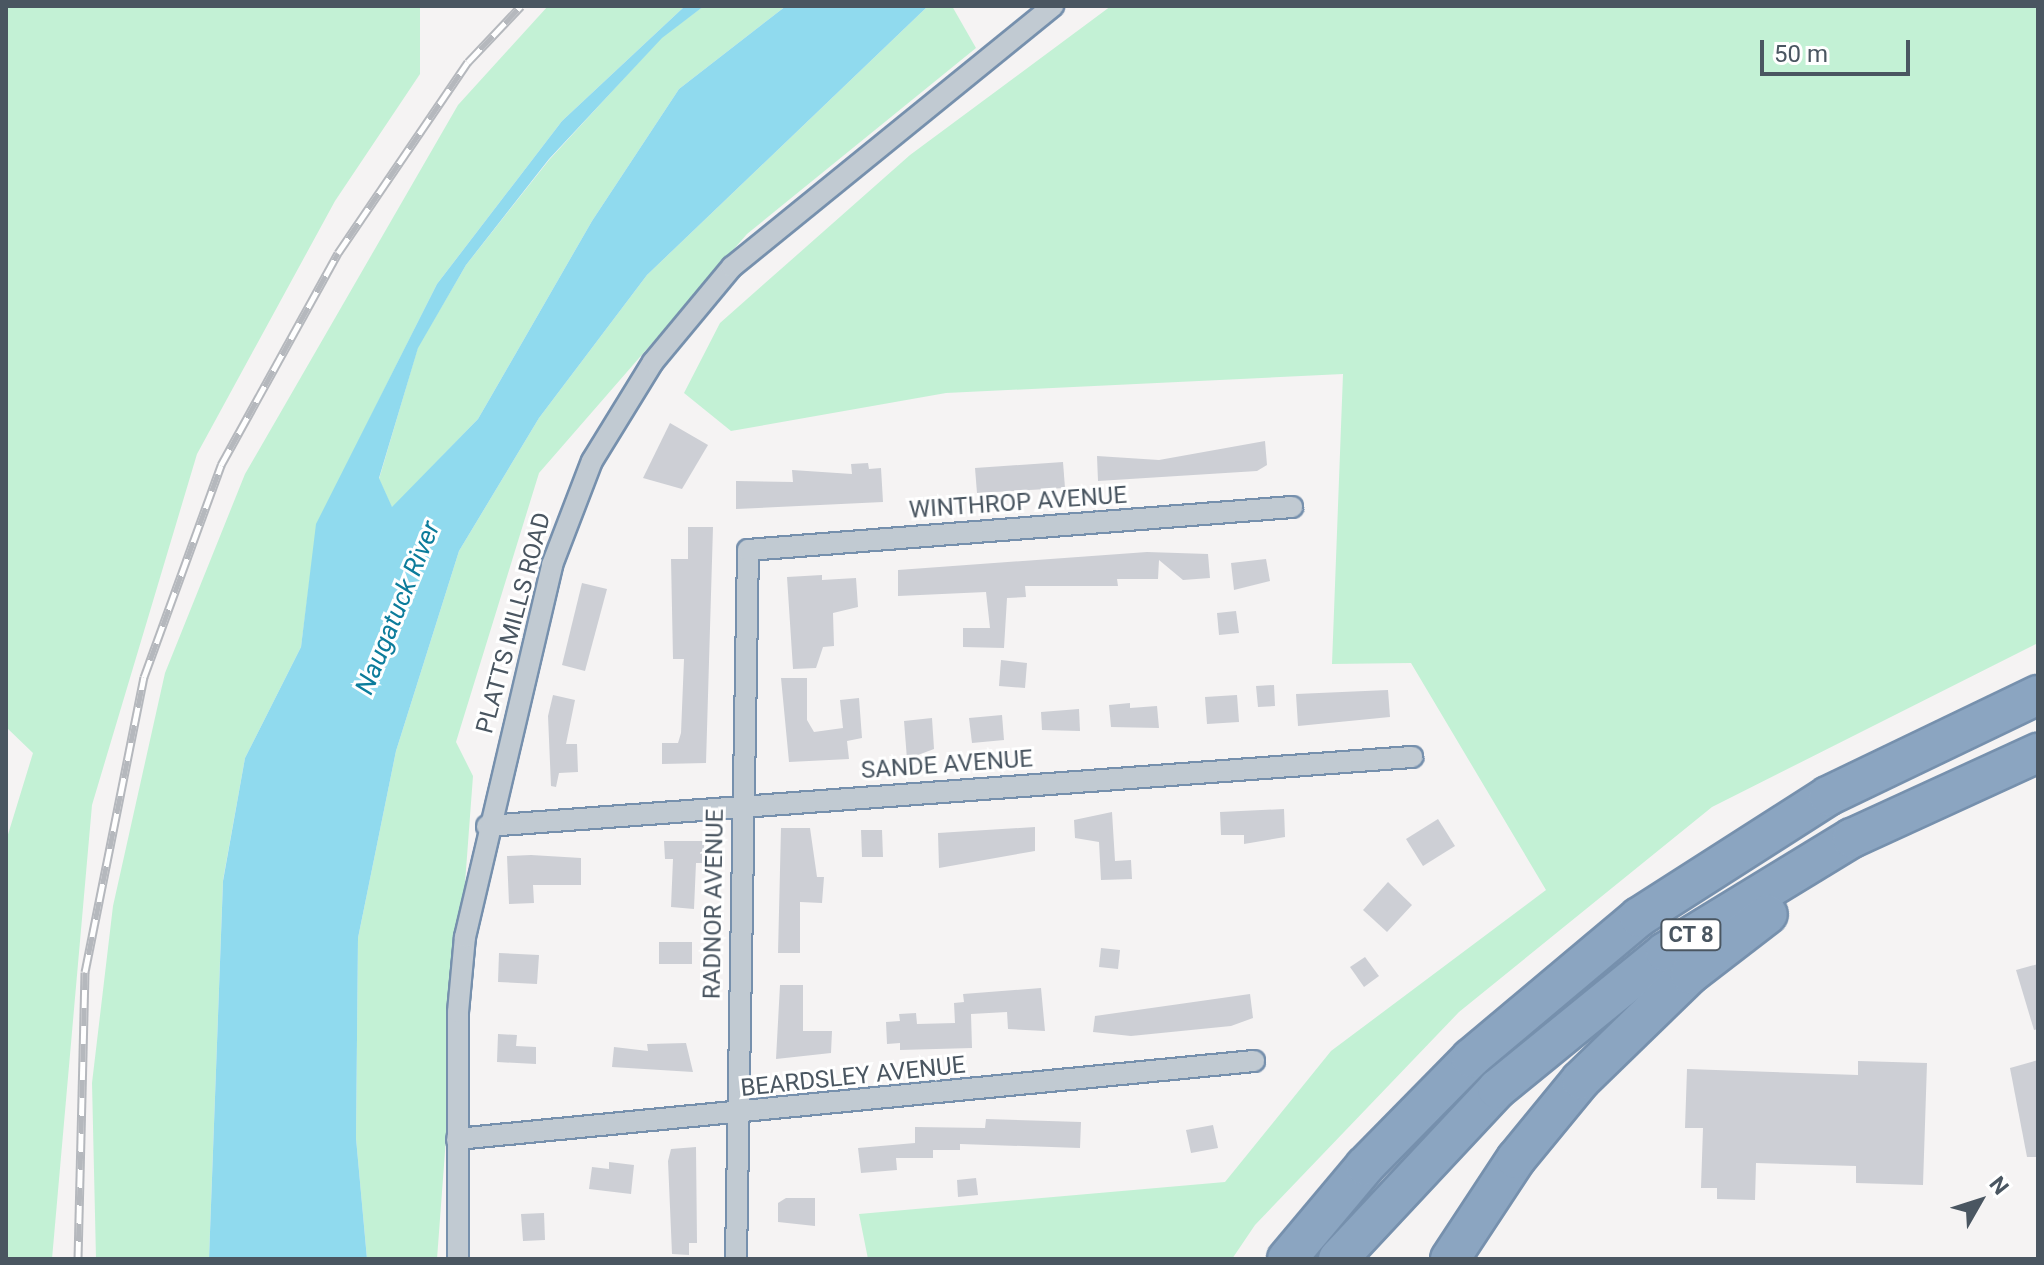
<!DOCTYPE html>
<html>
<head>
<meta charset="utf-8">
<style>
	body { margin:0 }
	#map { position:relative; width:2044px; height:1265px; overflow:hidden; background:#f5f3f3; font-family:Roboto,sans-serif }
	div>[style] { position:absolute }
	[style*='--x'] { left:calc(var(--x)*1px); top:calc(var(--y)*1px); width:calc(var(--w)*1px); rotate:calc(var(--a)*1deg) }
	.green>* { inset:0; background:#c3f1d5 }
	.water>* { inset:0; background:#90daee }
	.building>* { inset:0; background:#cdcfd5 }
	.roads { filter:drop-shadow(2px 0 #7690ad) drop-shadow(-2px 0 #7690ad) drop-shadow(0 2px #7690ad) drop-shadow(0 -2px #7690ad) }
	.minor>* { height:20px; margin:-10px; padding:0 10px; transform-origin:10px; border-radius:10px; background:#c1cad2 }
	.motorway>* { height:38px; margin:-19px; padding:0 19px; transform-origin:19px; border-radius:19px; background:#8ba5c1 }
	.rail>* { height:9px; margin-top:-4.5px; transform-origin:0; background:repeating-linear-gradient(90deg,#fff 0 18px,#b5b8bd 0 36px); box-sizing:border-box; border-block:2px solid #b5b8bd }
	span { translate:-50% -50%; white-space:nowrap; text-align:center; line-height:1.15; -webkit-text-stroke:6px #fff; paint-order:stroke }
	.shield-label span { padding:2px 6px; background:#fff; border:2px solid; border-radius:6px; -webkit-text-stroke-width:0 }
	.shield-label { font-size:22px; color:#4a5661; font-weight:700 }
	.street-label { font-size:24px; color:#4a5661 }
	.water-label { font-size:26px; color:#0c7c9b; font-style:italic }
	.frame { position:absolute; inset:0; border:8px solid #4a5661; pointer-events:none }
	.north { position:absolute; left:1940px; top:1161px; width:80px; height:80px; -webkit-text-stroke:6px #fff; paint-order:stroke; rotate:51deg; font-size:22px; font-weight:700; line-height:32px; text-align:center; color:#4a5661 }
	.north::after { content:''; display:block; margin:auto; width:28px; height:36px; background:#4a5661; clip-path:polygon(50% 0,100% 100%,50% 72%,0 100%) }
	.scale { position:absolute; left:1760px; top:40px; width:150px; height:36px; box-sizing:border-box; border:4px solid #4a5661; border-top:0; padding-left:10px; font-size:24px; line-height:28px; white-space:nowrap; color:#4a5661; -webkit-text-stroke:6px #fff; paint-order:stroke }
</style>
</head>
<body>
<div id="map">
	<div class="green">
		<i style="clip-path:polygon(6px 6px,420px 6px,420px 74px,335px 201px,197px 454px,92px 805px,52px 1259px,6px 1259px,6px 841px,33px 753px,6px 727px)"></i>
		<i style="clip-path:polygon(548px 6px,685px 6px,562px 121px,437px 284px,317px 524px,301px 647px,245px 758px,223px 880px,209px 1259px,96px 1259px,92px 1083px,113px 906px,165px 673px,245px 474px,458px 105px)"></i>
		<i style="clip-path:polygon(704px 6px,786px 6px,679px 89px,592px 221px,478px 419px,392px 508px,379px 479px,418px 347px,466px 265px,549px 160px,662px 37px)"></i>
		<i style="clip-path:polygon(928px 6px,952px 6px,976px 48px,747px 234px,539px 473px,456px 742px,473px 776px,437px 1259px,367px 1259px,356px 1138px,358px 938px,396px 751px,459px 551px,539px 418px,647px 275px)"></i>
		<i style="clip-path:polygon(1111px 6px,2038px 6px,2038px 643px,1712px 807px,1459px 1012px,1255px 1225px,1232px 1259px,868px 1259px,859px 1214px,1225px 1182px,1331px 1051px,1546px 890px,1411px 663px,1332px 664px,1343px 374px,946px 393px,731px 431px,684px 393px,720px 323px,910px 155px)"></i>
	</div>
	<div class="water">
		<i style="clip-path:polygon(685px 6px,704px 6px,662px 38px,549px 159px,466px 265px,418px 348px,379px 478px,392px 507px,478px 419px,592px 221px,679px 89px,786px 6px,928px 6px,647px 275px,539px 418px,459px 551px,396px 751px,358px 938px,356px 1138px,367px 1259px,209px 1259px,223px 881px,245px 758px,301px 647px,316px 524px,437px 284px,562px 121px)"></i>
	</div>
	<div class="building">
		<i style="clip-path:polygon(670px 423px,708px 445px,682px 489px,643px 478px)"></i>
		<i style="clip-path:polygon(1265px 441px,1267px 465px,1257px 471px,1098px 481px,1097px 456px,1159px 460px)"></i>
		<i style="clip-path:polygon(1063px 462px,1065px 488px,977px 493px,975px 468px)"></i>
		<i style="clip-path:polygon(868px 463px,869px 469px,881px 468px,883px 502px,736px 509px,736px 481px,793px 482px,792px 470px,852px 474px,851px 464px)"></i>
		<i style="clip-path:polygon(688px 527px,713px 527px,706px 763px,662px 764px,662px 743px,678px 743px,681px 733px,684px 659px,673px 659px,671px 559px,688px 559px)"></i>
		<i style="clip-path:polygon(1147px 552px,1208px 554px,1210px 578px,1183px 580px,1159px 560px,1158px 579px,1117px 579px,1118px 586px,1025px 586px,1026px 597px,1007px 598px,1004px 648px,963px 647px,963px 628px,990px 628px,986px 592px,898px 596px,898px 570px)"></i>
		<i style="clip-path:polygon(1266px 559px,1270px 581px,1234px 590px,1231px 563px)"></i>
		<i style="clip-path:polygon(822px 575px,822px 580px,856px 578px,858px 607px,833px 613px,834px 646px,823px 647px,816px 668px,793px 669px,787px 577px)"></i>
		<i style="clip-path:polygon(582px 583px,607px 589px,585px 671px,562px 665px)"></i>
		<i style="clip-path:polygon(1236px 611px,1239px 633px,1219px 635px,1217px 613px)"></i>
		<i style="clip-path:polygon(1001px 660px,1027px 663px,1025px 688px,999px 686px)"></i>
		<i style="clip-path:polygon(781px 678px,807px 678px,807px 720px,814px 732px,843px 728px,840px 700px,859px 698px,862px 738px,847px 741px,849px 759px,789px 762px)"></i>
		<i style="clip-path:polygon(1274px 685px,1275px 706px,1258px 707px,1256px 686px)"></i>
		<i style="clip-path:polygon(1388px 690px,1390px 717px,1298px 726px,1296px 694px)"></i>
		<i style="clip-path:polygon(553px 695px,575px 700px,566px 744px,577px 744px,578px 772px,559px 773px,556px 787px,551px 786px,548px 716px)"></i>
		<i style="clip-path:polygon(1237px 695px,1239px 722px,1207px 724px,1205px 697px)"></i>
		<i style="clip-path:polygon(1130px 703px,1130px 708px,1157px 706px,1159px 728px,1111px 727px,1109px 705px)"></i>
		<i style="clip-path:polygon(1079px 709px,1080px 731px,1042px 730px,1041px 712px)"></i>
		<i style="clip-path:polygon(1002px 715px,1004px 740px,972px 743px,969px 718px)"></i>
		<i style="clip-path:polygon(932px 718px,934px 749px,907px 759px,904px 721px)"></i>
		<i style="clip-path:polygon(1284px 809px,1285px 837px,1244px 844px,1244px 835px,1221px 835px,1220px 812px)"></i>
		<i style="clip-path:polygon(1112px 812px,1115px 861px,1131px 860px,1132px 879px,1101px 880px,1099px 842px,1075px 838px,1074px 820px)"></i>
		<i style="clip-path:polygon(1438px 819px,1455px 846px,1423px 866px,1406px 839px)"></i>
		<i style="clip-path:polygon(1035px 827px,1035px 851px,939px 868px,938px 833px)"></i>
		<i style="clip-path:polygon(781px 828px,810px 828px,817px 877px,824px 877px,822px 903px,800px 902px,800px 953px,778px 953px)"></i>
		<i style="clip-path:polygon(861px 830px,882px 830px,883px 857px,862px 857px)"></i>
		<i style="clip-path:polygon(664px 841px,704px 841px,704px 863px,696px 863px,694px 909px,671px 907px,673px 859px,665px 859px)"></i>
		<i style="clip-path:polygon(531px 855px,581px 858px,581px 885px,533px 885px,534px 903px,509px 904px,507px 856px)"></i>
		<i style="clip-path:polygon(1388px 882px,1412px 905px,1387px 932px,1363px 910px)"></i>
		<i style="clip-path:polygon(659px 942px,692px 942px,692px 964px,659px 964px)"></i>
		<i style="clip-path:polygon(1101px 948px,1120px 950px,1118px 969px,1099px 967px)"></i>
		<i style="clip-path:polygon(499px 953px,539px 955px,537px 984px,498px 982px)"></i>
		<i style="clip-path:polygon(1365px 957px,1379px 976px,1364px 987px,1350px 967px)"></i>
		<i style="clip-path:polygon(2038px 964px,2038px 1029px,2034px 1030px,2016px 970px)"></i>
		<i style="clip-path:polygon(780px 985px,803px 985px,803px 1031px,832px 1031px,831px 1053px,776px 1059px)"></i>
		<i style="clip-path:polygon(1041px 988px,1045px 1031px,1008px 1029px,1007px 1012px,971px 1014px,972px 1048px,900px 1050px,900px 1043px,887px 1044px,886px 1022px,900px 1021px,899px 1014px,916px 1013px,917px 1024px,955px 1023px,954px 1003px,964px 1002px,963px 994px)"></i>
		<i style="clip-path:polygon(1250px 994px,1253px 1018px,1231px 1026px,1131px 1036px,1093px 1032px,1095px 1016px)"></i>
		<i style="clip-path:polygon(498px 1034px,517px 1035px,516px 1046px,536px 1047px,536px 1064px,497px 1062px)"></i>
		<i style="clip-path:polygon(686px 1043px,693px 1072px,612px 1067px,614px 1047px,648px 1051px,647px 1044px)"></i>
		<i style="clip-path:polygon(2038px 1060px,2038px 1157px,2027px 1157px,2010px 1068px)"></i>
		<i style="clip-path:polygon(1858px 1061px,1927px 1063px,1923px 1185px,1856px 1183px,1856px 1166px,1756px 1163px,1755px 1200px,1717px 1199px,1717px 1188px,1701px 1188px,1703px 1128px,1685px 1128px,1687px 1069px,1858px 1075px)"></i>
		<i style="clip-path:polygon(986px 1119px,1081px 1122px,1080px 1148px,960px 1144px,960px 1150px,933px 1150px,933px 1158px,896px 1158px,897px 1170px,861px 1173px,858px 1148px,915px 1143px,915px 1127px,985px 1128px)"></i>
		<i style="clip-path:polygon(1213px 1125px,1218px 1148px,1191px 1153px,1186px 1130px)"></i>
		<i style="clip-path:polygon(696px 1147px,697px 1243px,689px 1243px,689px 1255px,672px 1254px,668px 1161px,671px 1149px)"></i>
		<i style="clip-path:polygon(609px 1162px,634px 1165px,631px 1194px,589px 1189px,592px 1167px,609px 1169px)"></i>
		<i style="clip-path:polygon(976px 1178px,978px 1195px,958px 1197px,957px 1180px)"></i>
		<i style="clip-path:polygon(786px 1198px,815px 1198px,815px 1226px,778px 1222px,778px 1203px)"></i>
		<i style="clip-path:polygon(544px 1213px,545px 1240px,523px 1241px,521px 1214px)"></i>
	</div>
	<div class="roads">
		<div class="minor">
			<i style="--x:487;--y:826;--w:928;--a:-4.27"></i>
			<i style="--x:457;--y:1139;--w:801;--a:-5.59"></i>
			<i style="--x:458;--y:1259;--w:247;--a:-90"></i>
			<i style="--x:458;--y:1012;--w:75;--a:-84.7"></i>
			<i style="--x:465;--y:937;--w:382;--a:-76.8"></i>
			<i style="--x:552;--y:565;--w:111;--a:-69"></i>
			<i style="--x:592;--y:461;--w:116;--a:-58.4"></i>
			<i style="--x:653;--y:362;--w:124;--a:-50.3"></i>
			<i style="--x:732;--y:267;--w:414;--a:-39.1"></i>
			<i style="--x:736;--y:1259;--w:709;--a:-89.03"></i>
			<i style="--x:748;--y:550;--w:546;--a:-4.52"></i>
		</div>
		<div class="motorway">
			<i style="--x:1287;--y:1259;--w:121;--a:-50"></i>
			<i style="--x:1365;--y:1166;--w:151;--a:-45.5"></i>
			<i style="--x:1471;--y:1058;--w:219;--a:-40"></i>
			<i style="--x:1639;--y:917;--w:224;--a:-32.6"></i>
			<i style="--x:1828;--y:796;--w:233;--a:-25.7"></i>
			<i style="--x:1338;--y:1259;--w:233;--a:-46.9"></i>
			<i style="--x:1497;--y:1089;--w:217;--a:-39.2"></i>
			<i style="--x:1665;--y:952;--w:219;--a:-31.4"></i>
			<i style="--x:1852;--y:838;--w:205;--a:-24.6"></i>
			<i style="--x:1450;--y:1259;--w:120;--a:-56.6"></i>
			<i style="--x:1516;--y:1159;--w:102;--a:-50.6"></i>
			<i style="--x:1581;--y:1080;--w:152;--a:-44.2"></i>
			<i style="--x:1690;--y:974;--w:98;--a:-37.6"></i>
		</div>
	</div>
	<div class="rail">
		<i style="--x:78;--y:1259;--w:287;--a:-88.6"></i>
		<i style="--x:85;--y:972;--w:301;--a:-78.7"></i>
		<i style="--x:144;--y:677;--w:226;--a:-70"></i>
		<i style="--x:221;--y:465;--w:242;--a:-61.1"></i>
		<i style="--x:338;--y:253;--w:231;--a:-55.8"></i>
		<i style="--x:468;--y:62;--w:77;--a:-46.6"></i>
	</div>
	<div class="shield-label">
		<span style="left:1691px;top:935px">CT 8</span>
	</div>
	<div class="street-label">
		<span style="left:1018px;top:503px;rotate:-4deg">WINTHROP AVENUE</span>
		<span style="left:514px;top:623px;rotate:-75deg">PLATTS MILLS ROAD</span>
		<span style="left:947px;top:765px;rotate:-4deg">SANDE AVENUE</span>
		<span style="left:714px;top:904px;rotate:-89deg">RADNOR AVENUE</span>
		<span style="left:853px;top:1077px;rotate:-6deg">BEARDSLEY AVENUE</span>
	</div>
	<div class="water-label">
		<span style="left:398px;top:608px;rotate:-68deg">Naugatuck River</span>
	</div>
	<div class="frame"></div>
	<div class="north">N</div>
	<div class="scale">50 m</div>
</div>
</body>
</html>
